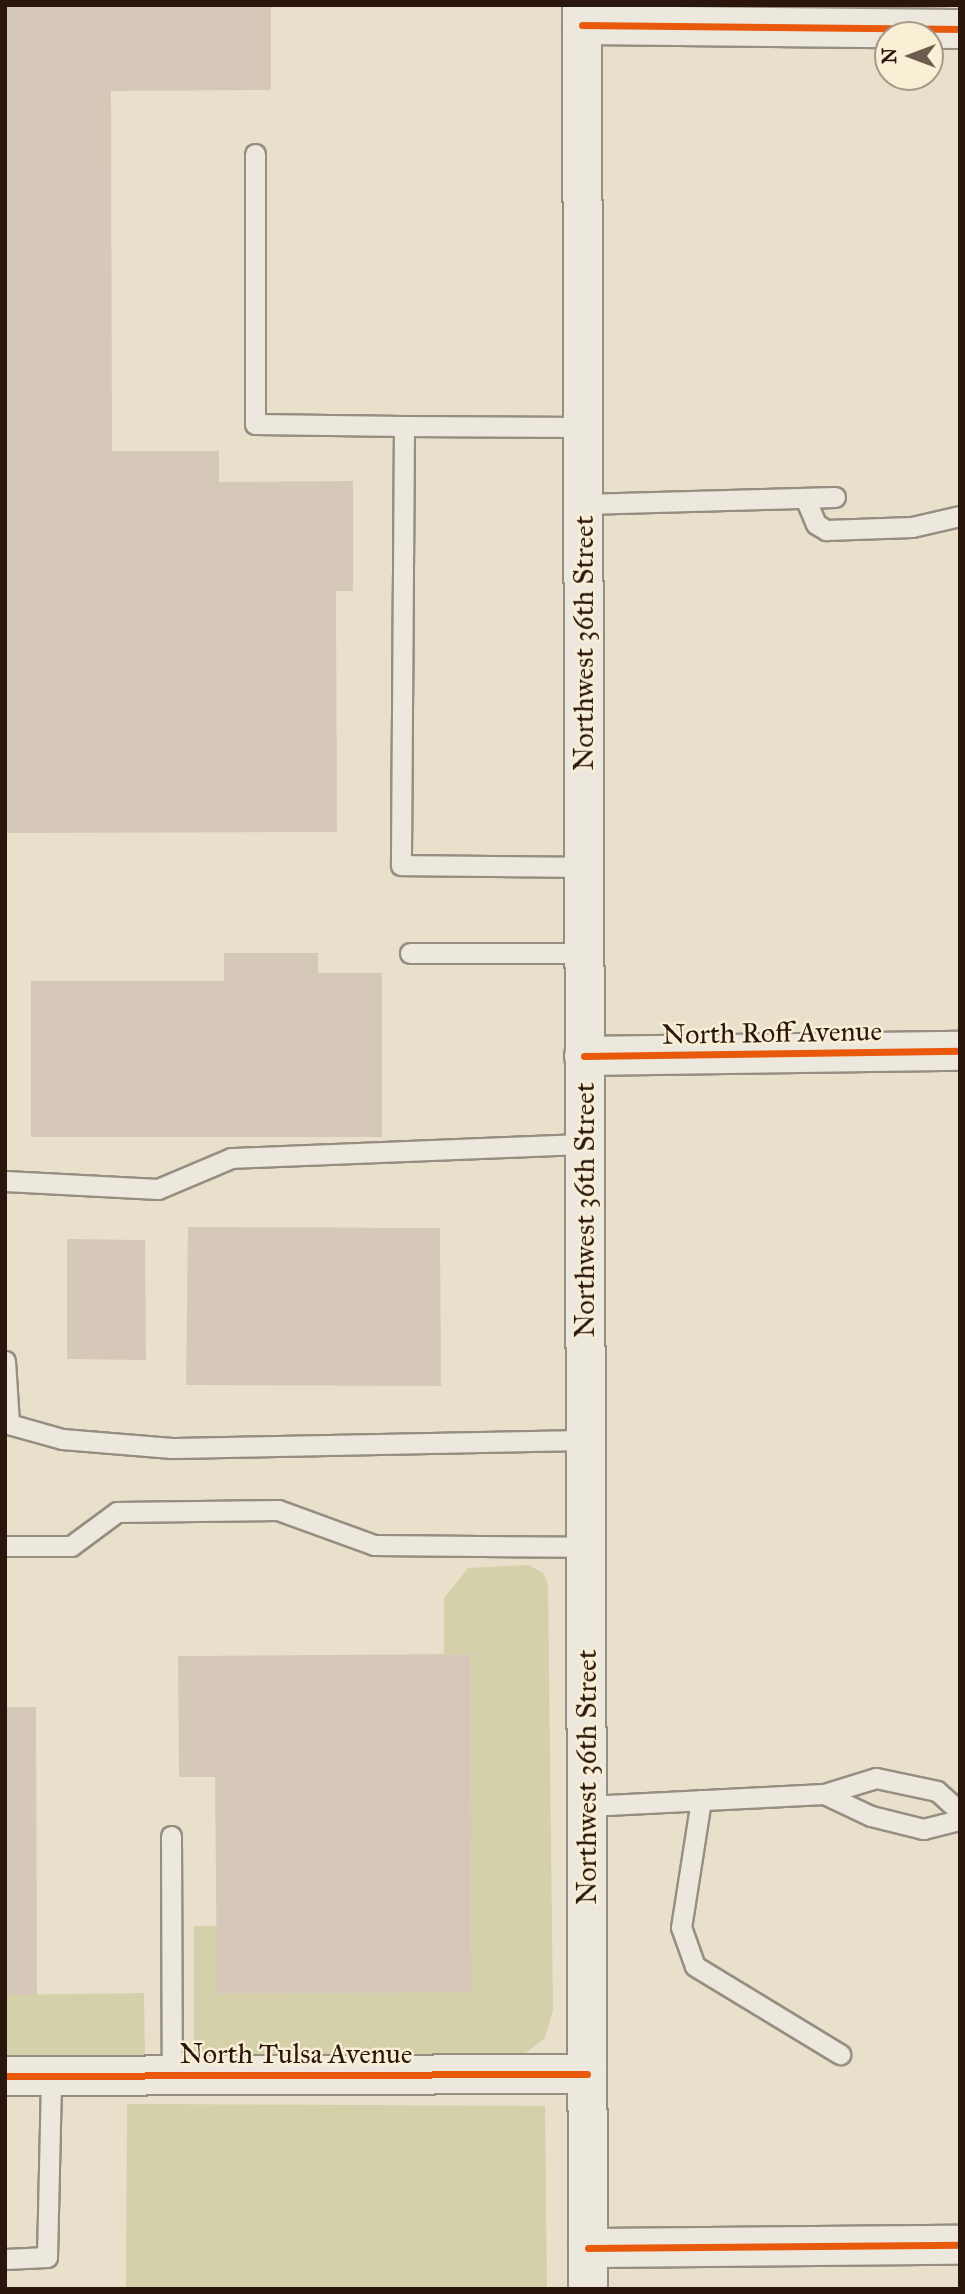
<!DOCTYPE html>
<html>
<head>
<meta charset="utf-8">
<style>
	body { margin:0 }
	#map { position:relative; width:965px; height:2294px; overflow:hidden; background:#e9e0cb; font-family:"IM FELL Great Primer",serif }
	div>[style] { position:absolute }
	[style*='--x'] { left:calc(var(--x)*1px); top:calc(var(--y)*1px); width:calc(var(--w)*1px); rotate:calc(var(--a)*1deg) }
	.green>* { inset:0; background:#d4d0a9 }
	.building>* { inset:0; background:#d6c8b8 }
	.roads { filter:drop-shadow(2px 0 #958e81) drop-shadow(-2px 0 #958e81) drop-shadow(0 2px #958e81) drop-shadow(0 -2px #958e81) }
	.lane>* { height:19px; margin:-9.5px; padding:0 9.5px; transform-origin:9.5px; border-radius:9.5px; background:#ece8de }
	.street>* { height:38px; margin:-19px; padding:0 19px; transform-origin:19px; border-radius:19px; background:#ece8de }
	.secondary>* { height:38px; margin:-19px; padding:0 19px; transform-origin:19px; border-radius:19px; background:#ece8de }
	.cycleway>* { height:7px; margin:-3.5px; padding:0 3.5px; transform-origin:3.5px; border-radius:3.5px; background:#e8590c }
	span { translate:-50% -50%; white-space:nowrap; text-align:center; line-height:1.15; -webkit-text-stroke:5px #f9efd5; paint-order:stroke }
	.street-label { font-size:28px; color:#2a160d }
	.frame { position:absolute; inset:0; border:7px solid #2a160d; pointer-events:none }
	.north { position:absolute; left:874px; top:21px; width:70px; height:70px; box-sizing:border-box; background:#f9efd5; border:2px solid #a69885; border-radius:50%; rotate:270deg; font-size:19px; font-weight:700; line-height:28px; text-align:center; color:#2a160d }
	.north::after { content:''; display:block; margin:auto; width:24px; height:32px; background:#6d5d50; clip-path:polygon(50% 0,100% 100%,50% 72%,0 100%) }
</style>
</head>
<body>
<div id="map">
	<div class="green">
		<i style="clip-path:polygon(529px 1565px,543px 1573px,548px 1585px,553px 2010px,545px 2038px,523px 2055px,194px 2059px,194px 1926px,217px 1926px,217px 1994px,472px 1992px,470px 1654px,444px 1654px,444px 1598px,468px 1568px)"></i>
		<i style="clip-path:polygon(144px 1993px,145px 2059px,5px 2060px,5px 1995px)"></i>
		<i style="clip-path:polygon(127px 2104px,545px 2106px,547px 2289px,126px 2289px)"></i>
	</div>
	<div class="building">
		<i style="clip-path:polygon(5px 5px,271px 5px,271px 90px,111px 91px,112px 451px,219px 451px,219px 482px,353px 481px,353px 591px,336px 591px,337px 832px,5px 833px)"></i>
		<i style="clip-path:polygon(224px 953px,318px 953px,318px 973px,382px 973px,382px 1137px,31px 1137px,31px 981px,224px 981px)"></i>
		<i style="clip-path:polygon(188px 1227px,440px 1228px,441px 1386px,186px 1385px)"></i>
		<i style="clip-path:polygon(67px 1239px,145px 1240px,146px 1360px,67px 1359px)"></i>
		<i style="clip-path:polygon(470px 1654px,472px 1992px,217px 1994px,215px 1777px,179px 1777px,178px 1656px)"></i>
		<i style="clip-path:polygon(5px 1707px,36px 1707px,37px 1995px,5px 1995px)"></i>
	</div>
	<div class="roads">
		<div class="lane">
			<i style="--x:255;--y:154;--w:270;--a:90"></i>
			<i style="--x:255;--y:424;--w:149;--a:0.8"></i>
			<i style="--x:583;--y:427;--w:179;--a:-179.7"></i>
			<i style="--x:404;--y:426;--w:439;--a:90.4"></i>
			<i style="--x:401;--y:865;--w:183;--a:0.6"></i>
			<i style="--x:805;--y:498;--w:28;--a:67"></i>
			<i style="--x:816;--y:524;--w:12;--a:31"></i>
			<i style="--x:826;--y:530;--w:86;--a:-2"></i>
			<i style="--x:912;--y:527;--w:49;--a:-12.9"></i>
			<i style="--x:583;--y:504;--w:252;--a:-1.6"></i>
			<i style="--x:410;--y:953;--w:174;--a:0"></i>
			<i style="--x:5;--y:1181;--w:153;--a:3"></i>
			<i style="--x:158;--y:1189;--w:79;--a:-23"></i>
			<i style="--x:231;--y:1158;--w:354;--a:-2.3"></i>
			<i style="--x:5;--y:1361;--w:62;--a:86.3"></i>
			<i style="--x:5;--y:1423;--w:59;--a:15.7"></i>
			<i style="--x:62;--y:1439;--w:110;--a:4.7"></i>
			<i style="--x:172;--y:1448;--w:414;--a:-1.1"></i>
			<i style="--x:5;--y:1546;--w:66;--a:0"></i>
			<i style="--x:71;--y:1546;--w:57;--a:-36.5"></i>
			<i style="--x:117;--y:1512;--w:161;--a:-0.7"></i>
			<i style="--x:278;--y:1510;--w:102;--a:20"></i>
			<i style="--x:374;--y:1545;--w:212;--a:0.5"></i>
			<i style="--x:824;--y:1794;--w:52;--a:25.1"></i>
			<i style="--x:871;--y:1816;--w:54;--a:14"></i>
			<i style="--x:923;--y:1829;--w:38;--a:-14"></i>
			<i style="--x:701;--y:1800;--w:129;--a:98.9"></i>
			<i style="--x:681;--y:1927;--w:41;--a:70.3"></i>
			<i style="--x:695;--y:1966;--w:170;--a:31.3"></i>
			<i style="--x:587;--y:1806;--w:237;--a:-2.9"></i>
			<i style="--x:824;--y:1794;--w:54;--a:-17.1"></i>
			<i style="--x:876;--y:1778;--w:62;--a:12"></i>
			<i style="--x:937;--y:1791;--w:31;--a:42"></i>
			<i style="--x:171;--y:1836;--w:239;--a:89.8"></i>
			<i style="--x:5;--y:2259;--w:42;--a:-2.7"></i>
			<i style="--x:47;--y:2257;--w:182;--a:-88.7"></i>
		</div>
		<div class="street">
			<i style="--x:582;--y:25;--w:378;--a:0.6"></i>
			<i style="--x:584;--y:1056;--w:376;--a:-0.8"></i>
			<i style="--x:588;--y:2248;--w:372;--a:-0.5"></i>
		</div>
		<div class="secondary">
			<i style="--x:582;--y:5;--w:2284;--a:89.85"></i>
			<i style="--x:5;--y:2076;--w:582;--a:-0.2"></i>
		</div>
	</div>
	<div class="cycleway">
		<i style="--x:582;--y:25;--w:378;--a:0.6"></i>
		<i style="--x:584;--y:1056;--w:376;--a:-0.8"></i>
		<i style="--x:5;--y:2076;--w:582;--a:-0.2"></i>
		<i style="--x:588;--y:2248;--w:372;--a:-0.5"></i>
	</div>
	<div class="street-label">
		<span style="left:584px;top:643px;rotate:-90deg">Northwest 36th Street</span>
		<span style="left:772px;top:1033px;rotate:-1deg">North Roff Avenue</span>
		<span style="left:585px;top:1210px;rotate:-90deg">Northwest 36th Street</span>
		<span style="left:587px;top:1777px;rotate:-90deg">Northwest 36th Street</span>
		<span style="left:296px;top:2054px">North Tulsa Avenue</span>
	</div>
	<div class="frame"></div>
	<div class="north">N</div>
</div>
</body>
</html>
